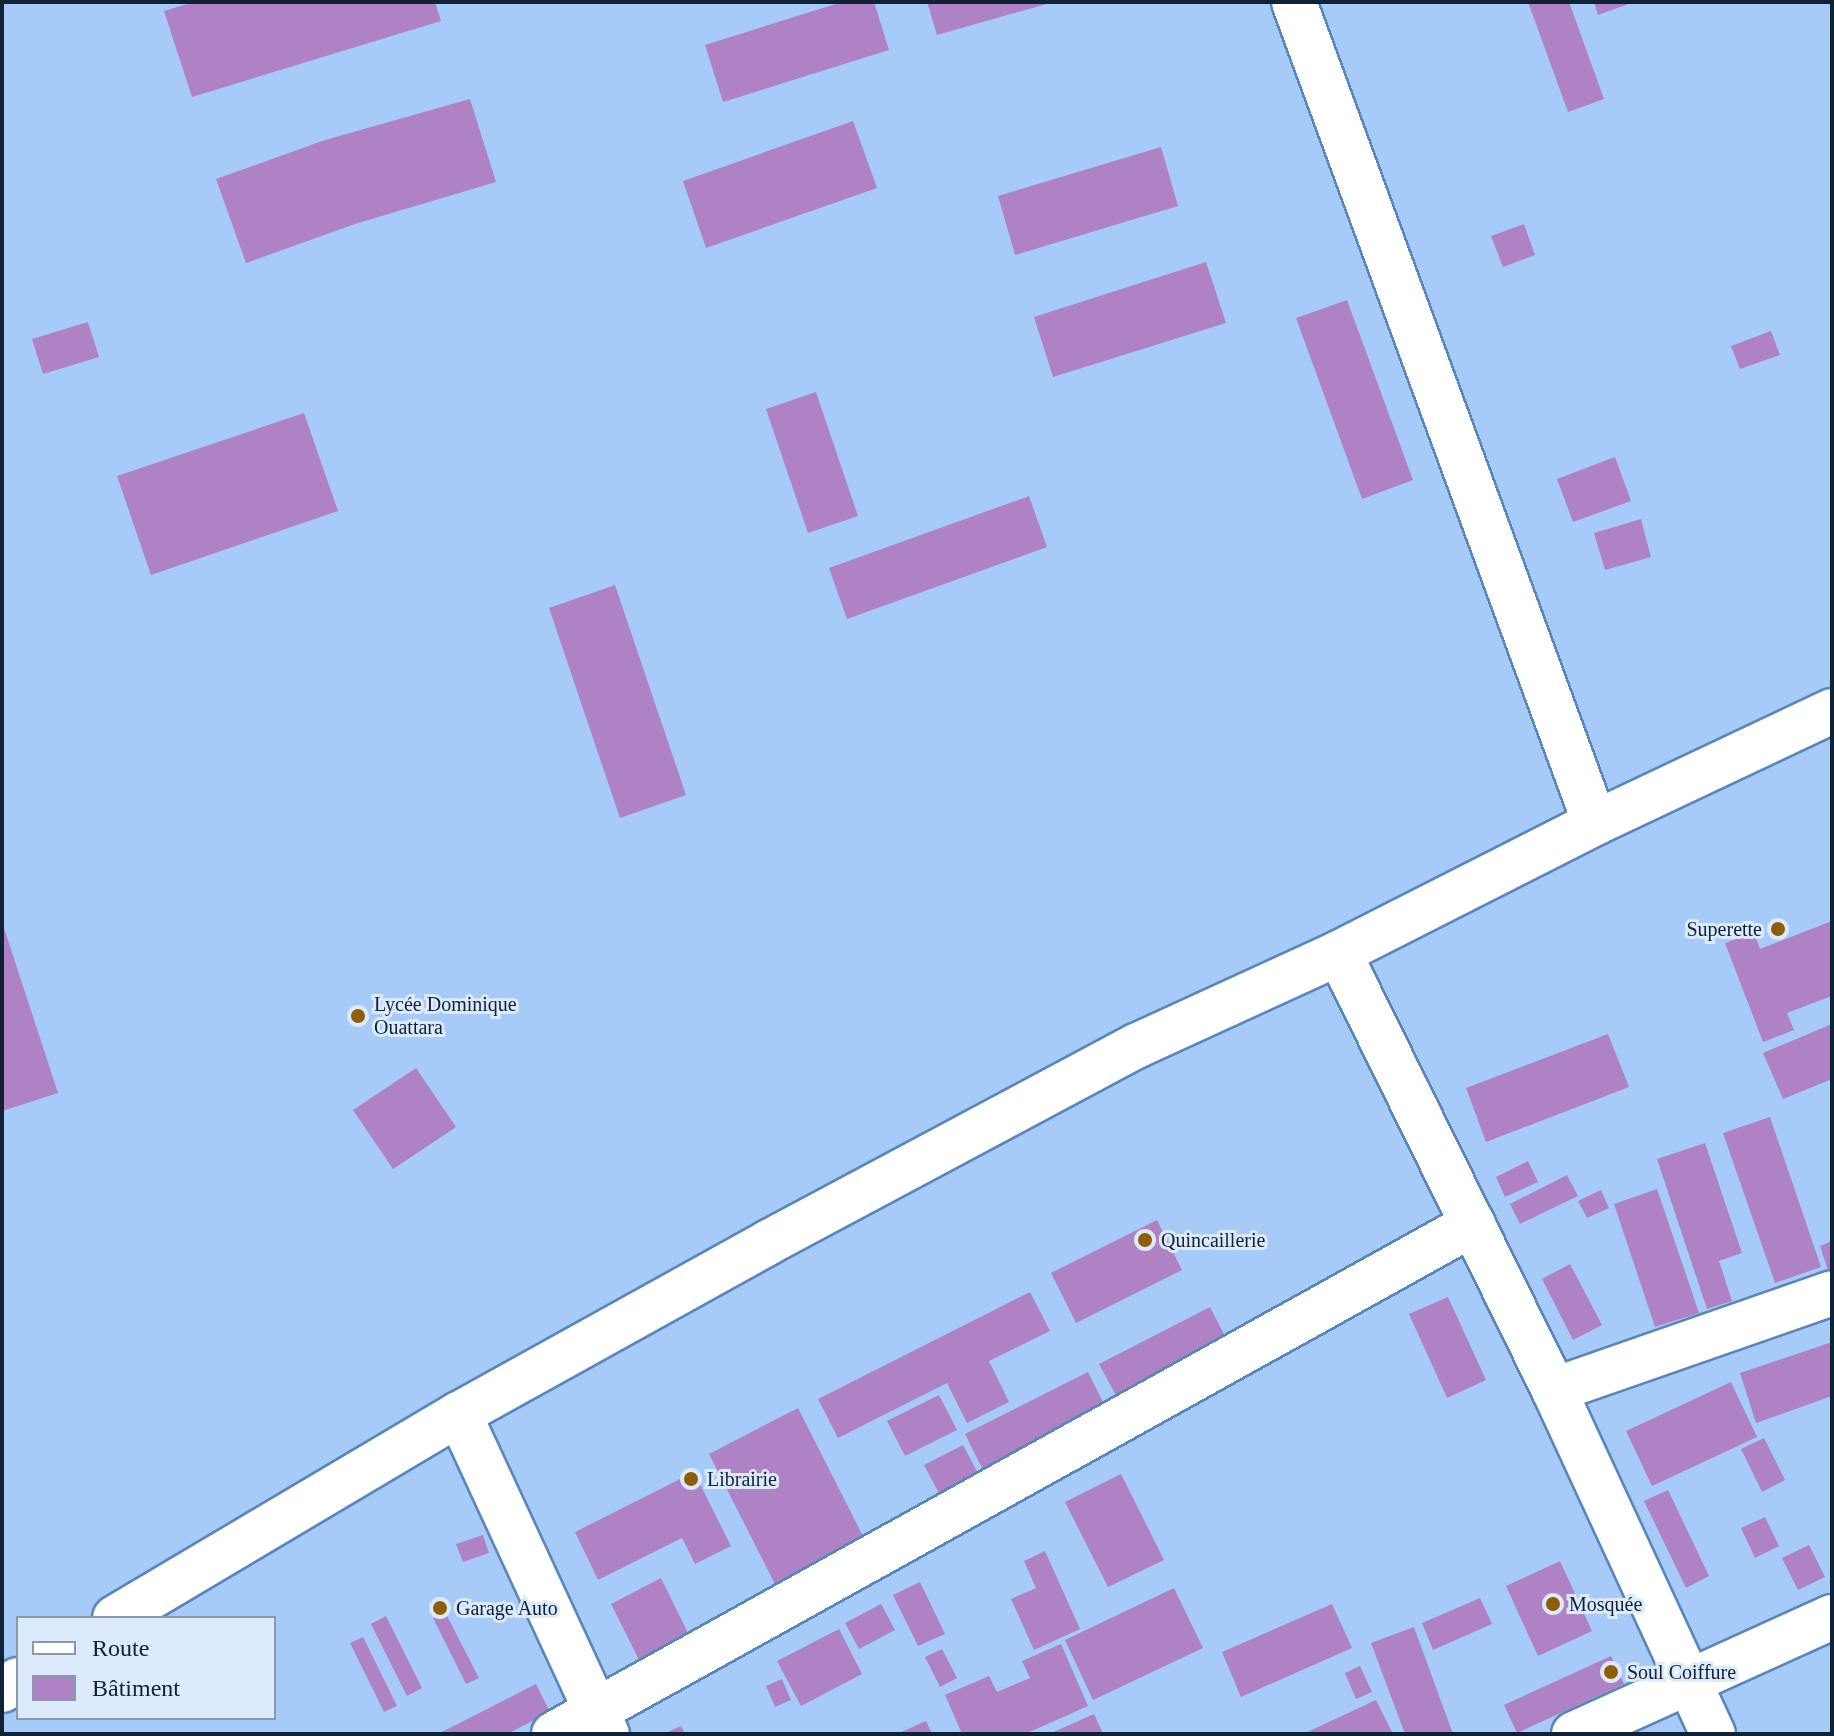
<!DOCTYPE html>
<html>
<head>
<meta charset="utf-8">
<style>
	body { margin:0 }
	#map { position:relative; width:1834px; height:1736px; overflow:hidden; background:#a6cbf9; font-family:"Times New Roman",serif }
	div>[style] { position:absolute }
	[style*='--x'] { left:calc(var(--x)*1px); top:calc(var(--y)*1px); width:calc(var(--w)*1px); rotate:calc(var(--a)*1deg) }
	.building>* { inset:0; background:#ae82c4 }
	.roads { filter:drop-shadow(2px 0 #5a86bc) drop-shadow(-2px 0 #5a86bc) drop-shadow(0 2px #5a86bc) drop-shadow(0 -2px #5a86bc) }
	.minor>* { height:44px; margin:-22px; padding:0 22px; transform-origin:22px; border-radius:22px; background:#fff }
	.dots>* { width:22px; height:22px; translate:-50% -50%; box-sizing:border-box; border:4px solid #dceafc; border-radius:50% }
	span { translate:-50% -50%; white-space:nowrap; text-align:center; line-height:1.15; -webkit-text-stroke:6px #dceafc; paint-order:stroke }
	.poi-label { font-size:20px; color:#102237 }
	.right { translate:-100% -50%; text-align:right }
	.left { translate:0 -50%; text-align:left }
	.frame { position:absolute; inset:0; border:4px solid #102237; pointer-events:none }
	.legend { position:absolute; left:16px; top:1616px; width:260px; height:104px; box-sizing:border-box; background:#dceafc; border:2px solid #8a9aad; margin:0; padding:10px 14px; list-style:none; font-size:24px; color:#102237 }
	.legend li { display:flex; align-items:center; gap:16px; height:40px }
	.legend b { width:40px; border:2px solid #8a9aad }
</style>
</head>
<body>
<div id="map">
	<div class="building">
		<i style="clip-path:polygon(194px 2px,435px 2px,441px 21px,192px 97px,164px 11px)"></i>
		<i style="clip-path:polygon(842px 2px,874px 2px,889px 50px,723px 102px,705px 45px)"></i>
		<i style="clip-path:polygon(927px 2px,1049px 2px,1050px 3px,937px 35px)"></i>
		<i style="clip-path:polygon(1528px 2px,1569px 2px,1604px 99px,1568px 112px)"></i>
		<i style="clip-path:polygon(1594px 2px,1634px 2px,1598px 15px)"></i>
		<i style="clip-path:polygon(470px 99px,496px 182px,355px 224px,246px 263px,216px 179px,325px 140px)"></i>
		<i style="clip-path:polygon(853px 121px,877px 188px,706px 248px,683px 181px)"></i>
		<i style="clip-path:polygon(1161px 147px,1178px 206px,1015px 255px,998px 196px)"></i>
		<i style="clip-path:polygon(1524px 224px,1535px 255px,1503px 267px,1491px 236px)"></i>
		<i style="clip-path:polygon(1206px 262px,1226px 323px,1053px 377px,1034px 317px)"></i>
		<i style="clip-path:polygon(1347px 300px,1413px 480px,1362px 499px,1296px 318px)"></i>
		<i style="clip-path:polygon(88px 322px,99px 357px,43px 374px,32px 339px)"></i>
		<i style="clip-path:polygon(1771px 331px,1780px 355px,1740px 369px,1731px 346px)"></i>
		<i style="clip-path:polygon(816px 392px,858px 516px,808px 533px,766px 409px)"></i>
		<i style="clip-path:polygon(304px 413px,338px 511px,151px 575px,117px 476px)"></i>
		<i style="clip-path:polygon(1615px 457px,1631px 501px,1573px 522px,1557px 479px)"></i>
		<i style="clip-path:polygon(1029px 496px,1047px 547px,847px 619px,829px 568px)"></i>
		<i style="clip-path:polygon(1641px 519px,1651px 557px,1605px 570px,1594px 533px)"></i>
		<i style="clip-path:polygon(615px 585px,686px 795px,620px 818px,549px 608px)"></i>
		<i style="clip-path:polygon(1832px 921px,1832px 996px,1787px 1013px,1794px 1030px,1763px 1042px,1725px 943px,1754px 933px,1760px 949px)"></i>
		<i style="clip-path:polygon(2px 922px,58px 1093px,2px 1111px)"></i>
		<i style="clip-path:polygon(1832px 1024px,1832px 1079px,1783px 1099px,1763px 1053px)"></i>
		<i style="clip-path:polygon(1608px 1034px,1629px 1087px,1486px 1142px,1466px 1088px)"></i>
		<i style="clip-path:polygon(416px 1068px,456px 1127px,393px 1169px,353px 1110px)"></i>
		<i style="clip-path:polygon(1770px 1117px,1821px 1267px,1775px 1283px,1723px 1133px)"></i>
		<i style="clip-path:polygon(1705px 1143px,1742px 1253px,1719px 1261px,1732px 1301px,1707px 1309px,1657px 1159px)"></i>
		<i style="clip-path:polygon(1528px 1161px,1538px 1182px,1505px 1197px,1496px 1177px)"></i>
		<i style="clip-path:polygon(1567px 1175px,1578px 1196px,1520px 1224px,1510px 1204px)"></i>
		<i style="clip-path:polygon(1657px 1189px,1699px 1313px,1655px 1327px,1614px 1204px)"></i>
		<i style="clip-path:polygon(1601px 1190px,1609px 1208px,1587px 1218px,1578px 1201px)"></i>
		<i style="clip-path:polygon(1157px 1220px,1182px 1270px,1076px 1323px,1051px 1273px)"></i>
		<i style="clip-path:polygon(1832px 1241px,1832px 1268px,1828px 1270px,1820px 1246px)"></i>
		<i style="clip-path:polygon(1570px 1264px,1602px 1325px,1573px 1340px,1542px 1279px)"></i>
		<i style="clip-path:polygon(1030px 1292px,1050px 1331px,989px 1361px,1009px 1402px,967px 1423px,947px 1383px,838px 1438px,818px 1399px)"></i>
		<i style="clip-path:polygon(1448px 1297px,1486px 1380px,1447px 1398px,1409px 1314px)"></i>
		<i style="clip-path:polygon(1210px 1307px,1229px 1344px,1119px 1401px,1099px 1364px)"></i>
		<i style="clip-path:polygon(1832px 1342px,1832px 1396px,1756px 1423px,1740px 1373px)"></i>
		<i style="clip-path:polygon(1088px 1372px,1110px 1416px,987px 1478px,965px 1434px)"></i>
		<i style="clip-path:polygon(1731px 1382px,1757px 1437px,1652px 1486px,1626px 1431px)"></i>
		<i style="clip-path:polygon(939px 1395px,957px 1430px,905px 1456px,887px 1421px)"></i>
		<i style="clip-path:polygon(798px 1408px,867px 1544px,778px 1590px,709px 1454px)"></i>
		<i style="clip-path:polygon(1764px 1438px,1785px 1480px,1762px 1492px,1741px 1449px)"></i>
		<i style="clip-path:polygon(963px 1445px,981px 1479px,942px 1499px,924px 1465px)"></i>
		<i style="clip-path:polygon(694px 1472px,731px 1546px,695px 1564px,682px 1538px,598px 1580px,575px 1532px)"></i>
		<i style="clip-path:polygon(1121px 1474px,1164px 1560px,1108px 1587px,1065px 1502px)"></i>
		<i style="clip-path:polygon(1668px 1490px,1709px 1576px,1686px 1588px,1644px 1501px)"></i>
		<i style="clip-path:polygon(1765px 1517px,1779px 1546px,1755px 1558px,1741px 1528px)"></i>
		<i style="clip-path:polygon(483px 1535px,489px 1553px,463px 1562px,456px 1544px)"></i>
		<i style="clip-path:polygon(1809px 1545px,1825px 1577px,1798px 1590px,1782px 1558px)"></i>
		<i style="clip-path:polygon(1045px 1551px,1080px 1629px,1034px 1650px,1011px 1599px,1036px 1588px,1024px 1561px)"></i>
		<i style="clip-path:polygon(1560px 1561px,1592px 1631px,1538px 1656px,1506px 1586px)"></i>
		<i style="clip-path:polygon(661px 1578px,692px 1641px,642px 1666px,611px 1604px)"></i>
		<i style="clip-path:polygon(920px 1582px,945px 1634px,918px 1646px,893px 1595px)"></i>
		<i style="clip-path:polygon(1174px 1588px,1203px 1648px,1093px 1700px,1065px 1640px)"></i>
		<i style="clip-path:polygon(1480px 1598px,1492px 1624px,1433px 1650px,1422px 1623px)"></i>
		<i style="clip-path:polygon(881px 1604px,895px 1630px,859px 1649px,845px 1623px)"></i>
		<i style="clip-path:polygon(1332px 1604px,1352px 1648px,1241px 1697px,1222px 1652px)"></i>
		<i style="clip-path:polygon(445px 1612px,479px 1678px,466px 1684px,433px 1618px)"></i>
		<i style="clip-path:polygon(386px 1616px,422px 1688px,407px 1696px,371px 1624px)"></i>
		<i style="clip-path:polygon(1414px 1627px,1453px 1734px,1405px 1734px,1371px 1643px)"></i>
		<i style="clip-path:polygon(839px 1629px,862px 1674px,801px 1706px,777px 1661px)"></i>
		<i style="clip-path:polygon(363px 1637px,397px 1706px,384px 1712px,350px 1643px)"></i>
		<i style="clip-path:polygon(1061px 1644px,1088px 1706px,1025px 1734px,962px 1734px,945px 1695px,989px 1676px,997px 1692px,1030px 1678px,1022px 1661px)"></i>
		<i style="clip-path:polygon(942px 1649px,957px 1678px,940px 1687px,925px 1657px)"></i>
		<i style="clip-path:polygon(1611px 1656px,1624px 1684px,1517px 1733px,1504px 1705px)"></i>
		<i style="clip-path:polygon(1360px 1666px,1372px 1692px,1356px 1699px,1345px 1673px)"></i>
		<i style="clip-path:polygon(782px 1679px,791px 1700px,775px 1707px,766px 1686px)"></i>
		<i style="clip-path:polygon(536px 1684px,550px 1712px,507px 1734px,438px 1734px)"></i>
		<i style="clip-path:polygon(1376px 1700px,1393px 1734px,1303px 1734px)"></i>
		<i style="clip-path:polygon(1094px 1714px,1103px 1734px,1049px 1734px)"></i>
		<i style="clip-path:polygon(926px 1721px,932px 1734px,897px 1734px)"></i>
		<i style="clip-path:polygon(681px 1726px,685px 1734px,664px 1734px)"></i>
	</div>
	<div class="roads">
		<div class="minor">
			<i style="--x:1294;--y:2;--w:874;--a:69.87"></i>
			<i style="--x:1339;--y:953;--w:487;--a:63.8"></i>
			<i style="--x:1554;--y:1390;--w:379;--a:65.2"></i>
			<i style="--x:1554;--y:1390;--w:294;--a:-19.2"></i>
			<i style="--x:459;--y:1414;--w:353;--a:65.2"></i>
			<i style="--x:115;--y:1618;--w:400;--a:-30.7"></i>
			<i style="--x:459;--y:1414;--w:355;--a:-29"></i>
			<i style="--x:769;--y:1242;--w:416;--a:-28.1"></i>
			<i style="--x:1136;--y:1046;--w:223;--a:-24.6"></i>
			<i style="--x:1339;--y:953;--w:287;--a:-26.9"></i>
			<i style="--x:1595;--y:823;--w:262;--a:-25.3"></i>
			<i style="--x:2;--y:1690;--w:19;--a:-32"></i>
			<i style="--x:554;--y:1734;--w:1051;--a:-29.03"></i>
			<i style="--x:1574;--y:1734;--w:283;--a:-24.4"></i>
		</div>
	</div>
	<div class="dots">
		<i style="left:1778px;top:929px;background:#8e5e07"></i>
		<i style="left:358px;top:1016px;background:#8e5e07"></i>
		<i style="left:1145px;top:1240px;background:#8e5e07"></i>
		<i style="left:691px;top:1479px;background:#8e5e07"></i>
		<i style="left:1553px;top:1604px;background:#8e5e07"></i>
		<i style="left:440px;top:1608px;background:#8e5e07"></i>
		<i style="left:1611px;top:1672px;background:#8e5e07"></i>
	</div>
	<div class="poi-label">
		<span class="right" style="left:1762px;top:929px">Superette</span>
		<span class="left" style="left:374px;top:1016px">Lycée Dominique<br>Ouattara</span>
		<span class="left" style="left:1161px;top:1240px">Quincaillerie</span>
		<span class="left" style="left:707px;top:1479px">Librairie</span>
		<span class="left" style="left:1569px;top:1604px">Mosquée</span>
		<span class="left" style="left:456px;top:1608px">Garage Auto</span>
		<span class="left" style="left:1627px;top:1672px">Soul Coiffure</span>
	</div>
	<div class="frame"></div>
	<ul class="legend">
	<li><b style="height:10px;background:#fff"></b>Route</li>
	<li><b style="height:22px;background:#ae82c4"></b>Bâtiment</li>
	</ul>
</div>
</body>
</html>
